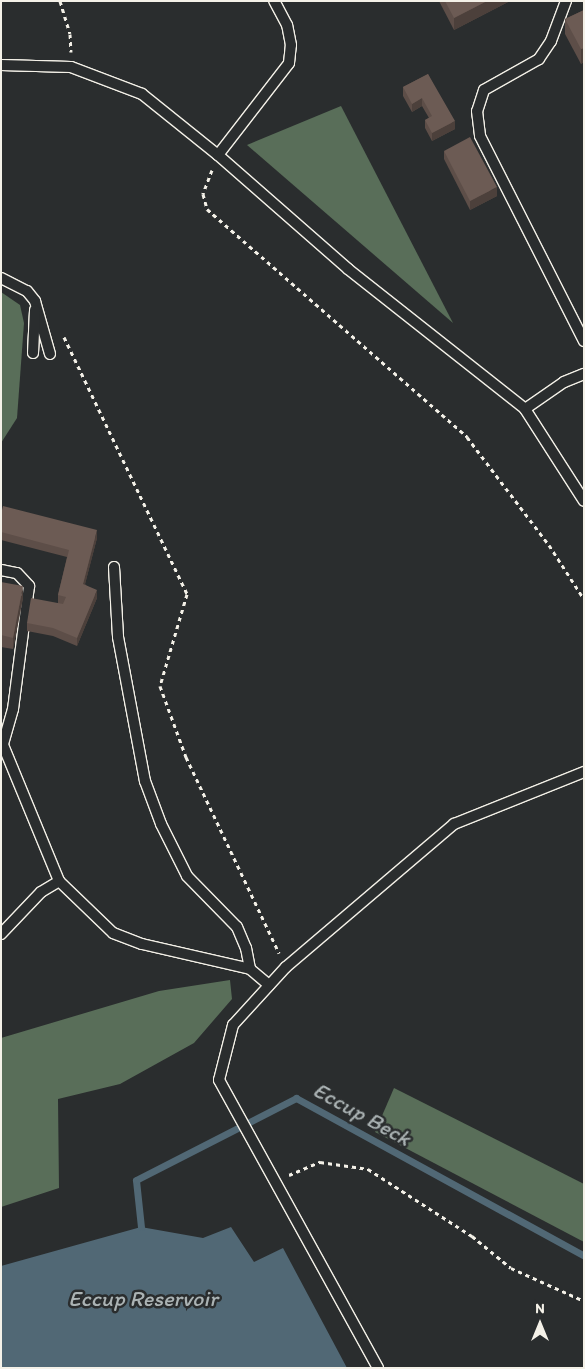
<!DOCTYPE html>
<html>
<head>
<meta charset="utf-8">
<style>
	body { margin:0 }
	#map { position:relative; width:585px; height:1369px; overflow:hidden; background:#2a2d2e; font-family:Itim,sans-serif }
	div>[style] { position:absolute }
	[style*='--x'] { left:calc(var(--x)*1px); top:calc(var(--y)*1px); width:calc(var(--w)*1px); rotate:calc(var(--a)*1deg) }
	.green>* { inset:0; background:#596e59 }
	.water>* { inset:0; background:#516875 }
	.stream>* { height:7px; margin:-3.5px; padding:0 3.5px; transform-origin:3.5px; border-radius:3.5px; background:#516875 }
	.path>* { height:3px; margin-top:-1.5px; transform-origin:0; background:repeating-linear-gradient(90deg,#f4f1e8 0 4px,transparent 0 8px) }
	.roads { filter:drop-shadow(1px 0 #f4f1e8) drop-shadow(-1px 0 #f4f1e8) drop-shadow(0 1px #f4f1e8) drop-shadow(0 -1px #f4f1e8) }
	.service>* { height:10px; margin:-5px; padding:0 5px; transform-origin:5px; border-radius:5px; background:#2a2d2e }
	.wall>* { inset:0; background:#5d4e48 }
	.shaded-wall>* { inset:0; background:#4c403b }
	.building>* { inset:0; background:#6c5b54 }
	span { translate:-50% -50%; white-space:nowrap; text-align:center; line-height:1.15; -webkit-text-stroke:5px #2a2d2e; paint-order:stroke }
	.water-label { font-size:22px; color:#abb3b4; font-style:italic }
	.frame { position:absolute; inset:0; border:2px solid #f4f1e8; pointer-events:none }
	.north { position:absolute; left:515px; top:1299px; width:50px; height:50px; -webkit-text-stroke:4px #2a2d2e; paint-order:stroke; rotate:0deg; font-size:14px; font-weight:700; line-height:20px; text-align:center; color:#f4f1e8 }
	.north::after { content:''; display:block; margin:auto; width:18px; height:22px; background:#f4f1e8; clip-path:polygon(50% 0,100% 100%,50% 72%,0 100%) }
</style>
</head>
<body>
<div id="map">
	<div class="green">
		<i style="clip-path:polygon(341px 106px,453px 323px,247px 145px)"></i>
		<i style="clip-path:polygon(1px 292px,20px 305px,24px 323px,17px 418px,1px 443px)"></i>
		<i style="clip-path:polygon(230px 980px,232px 999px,194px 1043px,120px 1084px,58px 1099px,59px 1188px,1px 1207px,1px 1038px,159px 991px)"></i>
		<i style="clip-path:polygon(394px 1088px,584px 1184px,584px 1242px,375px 1132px)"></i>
	</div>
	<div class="water">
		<i style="clip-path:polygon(141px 1227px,203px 1238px,231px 1227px,254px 1262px,283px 1248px,347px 1368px,1px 1368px,1px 1266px)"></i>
	</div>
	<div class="stream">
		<i style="--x:141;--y:1227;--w:47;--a:-96.1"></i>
		<i style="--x:136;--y:1180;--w:180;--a:-27.1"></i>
		<i style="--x:296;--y:1098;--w:328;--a:28.7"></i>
	</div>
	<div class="path">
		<i style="--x:60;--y:1;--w:34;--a:73"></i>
		<i style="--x:70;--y:34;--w:18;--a:87"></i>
		<i style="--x:212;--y:170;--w:26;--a:111"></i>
		<i style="--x:203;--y:194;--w:16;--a:75"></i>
		<i style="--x:207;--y:209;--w:346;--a:41.2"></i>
		<i style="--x:467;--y:437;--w:136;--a:52.8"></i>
		<i style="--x:549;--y:545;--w:64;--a:57.1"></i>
		<i style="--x:64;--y:337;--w:285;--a:64.4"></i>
		<i style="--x:187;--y:594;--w:96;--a:106.4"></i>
		<i style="--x:160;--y:686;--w:76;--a:69.9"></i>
		<i style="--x:186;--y:757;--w:217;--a:64.6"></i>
		<i style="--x:289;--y:1175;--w:34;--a:-23"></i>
		<i style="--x:320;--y:1162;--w:49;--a:8.3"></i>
		<i style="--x:368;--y:1169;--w:124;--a:32.8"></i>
		<i style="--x:472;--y:1236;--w:50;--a:39.4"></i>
		<i style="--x:511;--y:1268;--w:80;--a:24.3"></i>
	</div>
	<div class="roads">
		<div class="service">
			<i style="--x:566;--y:1;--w:43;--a:110.6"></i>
			<i style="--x:551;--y:41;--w:22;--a:124"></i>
			<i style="--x:539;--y:59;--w:63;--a:150.6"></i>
			<i style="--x:484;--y:90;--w:22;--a:108"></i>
			<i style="--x:477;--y:111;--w:25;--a:83"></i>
			<i style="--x:480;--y:136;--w:230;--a:63.1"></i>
			<i style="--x:1;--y:65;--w:70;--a:1.6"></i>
			<i style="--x:71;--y:67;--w:76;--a:20.8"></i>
			<i style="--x:142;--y:94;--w:97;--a:38.8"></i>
			<i style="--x:218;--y:155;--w:173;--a:41.2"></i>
			<i style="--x:348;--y:269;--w:226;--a:38.3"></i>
			<i style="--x:525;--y:409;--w:109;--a:57.3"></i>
			<i style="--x:218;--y:155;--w:116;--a:-52.3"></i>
			<i style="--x:289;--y:63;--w:18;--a:-84"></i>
			<i style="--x:291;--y:45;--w:20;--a:-101"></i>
			<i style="--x:287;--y:25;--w:27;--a:-118"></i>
			<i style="--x:1;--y:278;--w:29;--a:27"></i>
			<i style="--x:27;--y:291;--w:13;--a:51"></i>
			<i style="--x:35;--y:301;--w:55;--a:74.2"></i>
			<i style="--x:33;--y:353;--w:43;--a:-87.3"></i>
			<i style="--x:525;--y:409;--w:47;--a:-34.7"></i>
			<i style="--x:564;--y:382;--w:22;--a:-22"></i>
			<i style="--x:114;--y:567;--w:70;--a:86.7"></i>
			<i style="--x:118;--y:637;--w:147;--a:79.4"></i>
			<i style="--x:145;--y:781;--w:46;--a:69.6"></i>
			<i style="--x:161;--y:824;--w:58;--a:63.4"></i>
			<i style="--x:187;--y:876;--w:71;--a:45.6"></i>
			<i style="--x:237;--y:927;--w:23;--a:67"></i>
			<i style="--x:246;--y:948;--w:21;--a:79"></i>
			<i style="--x:1;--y:570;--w:16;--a:11"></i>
			<i style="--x:17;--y:573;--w:18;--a:47"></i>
			<i style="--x:29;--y:586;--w:124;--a:97.4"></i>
			<i style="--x:13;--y:709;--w:37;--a:106"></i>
			<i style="--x:3;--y:745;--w:147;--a:67.6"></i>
			<i style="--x:59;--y:881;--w:75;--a:43.9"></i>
			<i style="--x:113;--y:933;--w:31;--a:21"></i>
			<i style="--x:142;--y:944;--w:111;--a:13"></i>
			<i style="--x:250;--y:969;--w:25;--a:40"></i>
			<i style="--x:1;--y:934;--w:58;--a:-46.4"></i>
			<i style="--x:41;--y:892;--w:21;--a:-31"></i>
			<i style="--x:378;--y:1368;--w:329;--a:-118.9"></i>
			<i style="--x:219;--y:1080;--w:57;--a:-75.7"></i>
			<i style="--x:233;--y:1025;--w:79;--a:-47.6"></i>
			<i style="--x:286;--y:967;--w:221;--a:-40.4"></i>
			<i style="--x:454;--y:824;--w:140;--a:-21.8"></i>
		</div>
	</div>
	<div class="wall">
		<i style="clip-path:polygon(439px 1px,510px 1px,454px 30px)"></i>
		<i style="clip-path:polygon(584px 10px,584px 62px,581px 64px,565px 34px,565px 19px)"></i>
		<i style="clip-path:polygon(428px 74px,455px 129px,432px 141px,425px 128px,425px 120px,429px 118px,422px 106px,412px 112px,403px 96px,403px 87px)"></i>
		<i style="clip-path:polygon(444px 151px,497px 196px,470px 210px,444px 159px)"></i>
		<i style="clip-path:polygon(1px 514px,97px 538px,85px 584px,97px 598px,77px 646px,53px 636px,27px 631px,27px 623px,58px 603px,58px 595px,67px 557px,1px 540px)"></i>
		<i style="clip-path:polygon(1px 582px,23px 598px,13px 649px,1px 647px)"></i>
	</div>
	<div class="shaded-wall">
		<i style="clip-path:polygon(487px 1px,510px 1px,454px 30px,454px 18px)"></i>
		<i style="clip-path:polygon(584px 48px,584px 62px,581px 64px,581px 49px)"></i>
		<i style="clip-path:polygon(422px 98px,422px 106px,412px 112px,412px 104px)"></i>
		<i style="clip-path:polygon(455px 121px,455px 129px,432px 141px,432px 133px)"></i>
		<i style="clip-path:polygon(497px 187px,497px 196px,470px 210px,470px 201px)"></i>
		<i style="clip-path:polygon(97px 530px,97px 538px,83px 592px,83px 584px)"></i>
		<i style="clip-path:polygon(23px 586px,23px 598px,13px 649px,13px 638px)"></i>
		<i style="clip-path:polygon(97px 590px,97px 598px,77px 646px,77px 638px)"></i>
	</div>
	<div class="building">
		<i style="clip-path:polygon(445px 1px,487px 1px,454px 18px)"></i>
		<i style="clip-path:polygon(584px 10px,584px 48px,581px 49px,565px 19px)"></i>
		<i style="clip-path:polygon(428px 74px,455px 121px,432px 133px,425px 120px,432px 116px,422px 98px,412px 104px,403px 87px)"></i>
		<i style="clip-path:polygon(470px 137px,497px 187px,470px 201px,444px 151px)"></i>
		<i style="clip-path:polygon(3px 506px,97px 530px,83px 584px,97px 590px,77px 638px,53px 628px,27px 623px,31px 598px,63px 604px,66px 597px,58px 595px,69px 550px,1px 532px,1px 514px)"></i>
		<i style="clip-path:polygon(1px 582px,23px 586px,13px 638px,1px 635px)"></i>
	</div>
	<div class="water-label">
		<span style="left:362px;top:1114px;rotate:29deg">Eccup Beck</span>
		<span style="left:143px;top:1299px">Eccup Reservoir</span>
	</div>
	<div class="frame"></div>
	<div class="north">N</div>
</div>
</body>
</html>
